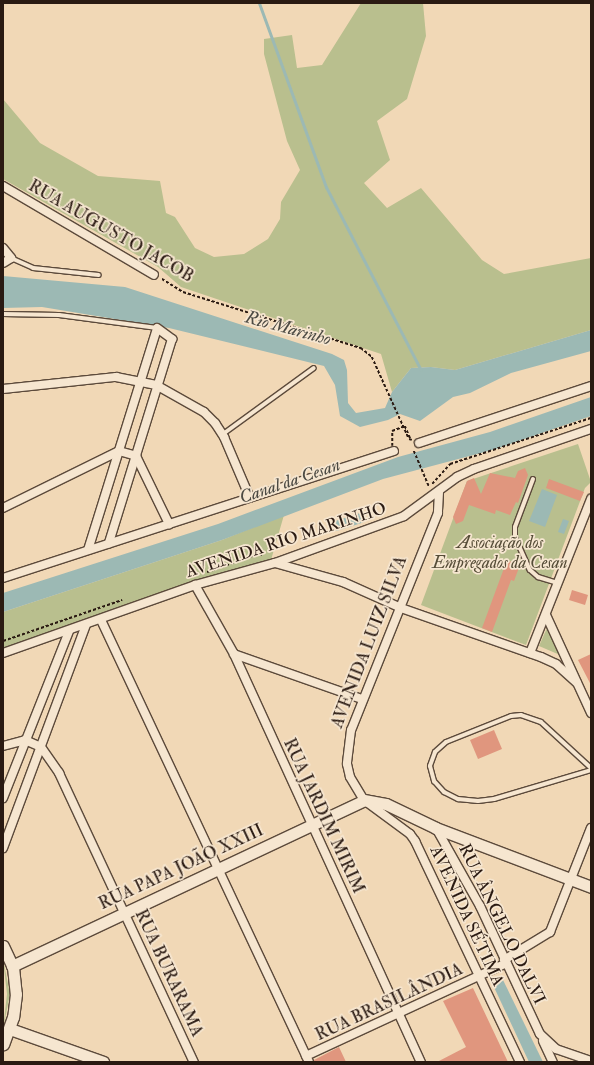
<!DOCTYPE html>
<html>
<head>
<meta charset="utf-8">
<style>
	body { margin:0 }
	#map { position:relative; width:594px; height:1065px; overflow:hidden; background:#f1d8b6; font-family:"IM FELL Double Pica",serif }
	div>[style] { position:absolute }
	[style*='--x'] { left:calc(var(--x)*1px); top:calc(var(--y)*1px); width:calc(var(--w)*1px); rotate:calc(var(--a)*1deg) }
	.green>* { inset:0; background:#b9bf8e }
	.water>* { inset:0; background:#9cb9b4 }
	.stream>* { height:3px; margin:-1.5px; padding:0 1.5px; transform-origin:1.5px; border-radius:1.5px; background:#9cb9b4 }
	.canal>* { height:10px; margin:-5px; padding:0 5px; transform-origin:5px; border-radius:5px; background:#9cb9b4 }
	.building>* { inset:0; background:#e0967e }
	.path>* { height:1.5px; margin-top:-0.75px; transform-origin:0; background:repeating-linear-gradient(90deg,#2a1a12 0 3px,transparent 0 5px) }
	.roads { filter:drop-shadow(1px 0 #5c4a3b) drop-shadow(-1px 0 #5c4a3b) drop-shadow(0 1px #5c4a3b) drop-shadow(0 -1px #5c4a3b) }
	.lane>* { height:4px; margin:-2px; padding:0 2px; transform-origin:2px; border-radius:2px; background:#f6e6d0 }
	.street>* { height:8px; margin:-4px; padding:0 4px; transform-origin:4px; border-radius:4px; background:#f6e6d0 }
	.secondary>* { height:11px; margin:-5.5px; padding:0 5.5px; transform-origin:5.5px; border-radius:5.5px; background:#f6e6d0 }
	.path-bridge>* { height:1.5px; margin-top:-0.75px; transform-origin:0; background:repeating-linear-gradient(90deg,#2a1a12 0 3px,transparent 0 5px) }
	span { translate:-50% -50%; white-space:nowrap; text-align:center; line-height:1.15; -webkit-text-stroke:3.5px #f6e6d0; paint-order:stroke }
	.street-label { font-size:17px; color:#2a1a12 }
	.park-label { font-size:17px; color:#554c37; font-style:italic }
	.water-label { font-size:18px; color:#4c4a43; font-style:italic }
	.frame { position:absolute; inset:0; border:4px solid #2a1a12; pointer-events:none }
</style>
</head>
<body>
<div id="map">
	<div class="green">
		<i style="clip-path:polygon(361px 3px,423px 3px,426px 36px,407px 99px,377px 121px,390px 160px,364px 183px,387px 208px,421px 188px,482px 260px,504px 274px,591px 258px,591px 330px,455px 370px,431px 367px,411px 368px,392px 392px,381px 354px,181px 287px,158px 267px,3px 179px,3px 99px,40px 143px,98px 176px,160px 181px,166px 213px,175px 217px,195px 248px,214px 257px,244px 254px,268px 239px,280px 219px,281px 202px,300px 170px,287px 141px,264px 54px,264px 39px,292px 35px,297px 68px,322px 65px)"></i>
		<i style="clip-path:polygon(578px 444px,591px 482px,585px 488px,526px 645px,421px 605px,467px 481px)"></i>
		<i style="clip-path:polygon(284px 515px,271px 560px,3px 649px,3px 612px,222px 540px)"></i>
		<i style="clip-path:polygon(547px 628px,560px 655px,539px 646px)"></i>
		<i style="clip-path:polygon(3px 959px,10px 994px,3px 1029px,7px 994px)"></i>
	</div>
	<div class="water">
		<i style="clip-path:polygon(3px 276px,125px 287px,332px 354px,344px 360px,347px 370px,348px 403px,356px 413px,385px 408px,392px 392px,411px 368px,431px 367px,455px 370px,591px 330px,591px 351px,511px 373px,470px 393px,453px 397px,420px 421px,400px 414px,388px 420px,360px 427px,340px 416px,335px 385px,324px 366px,169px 328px,42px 307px,3px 308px)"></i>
		<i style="clip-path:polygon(591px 397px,591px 416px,496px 449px,383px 479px,222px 540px,3px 612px,3px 593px,218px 524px,398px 457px,490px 432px)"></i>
		<i style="clip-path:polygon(542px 489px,557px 495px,545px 527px,529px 521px)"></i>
		<i style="clip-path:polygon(563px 519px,569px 521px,564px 534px,558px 532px)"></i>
		<i style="clip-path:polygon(503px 980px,543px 1062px,529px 1062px,493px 985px)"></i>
	</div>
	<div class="stream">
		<i style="--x:259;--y:3;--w:196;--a:70"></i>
		<i style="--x:326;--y:187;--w:206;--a:62.6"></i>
	</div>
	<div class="canal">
		<i style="--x:336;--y:526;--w:26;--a:-18"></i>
	</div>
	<div class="building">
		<i style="clip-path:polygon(525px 468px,528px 475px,518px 503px,516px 502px,510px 515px,496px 510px,495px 514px,469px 505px,463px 521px,456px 524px,453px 517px,467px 481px,474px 478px,481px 494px,490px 473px,515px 478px,518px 471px)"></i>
		<i style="clip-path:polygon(549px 479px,584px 492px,580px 501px,546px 488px)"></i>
		<i style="clip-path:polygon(507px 560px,520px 565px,514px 581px,511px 580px,492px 632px,482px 628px)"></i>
		<i style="clip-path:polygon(572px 590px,588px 595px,585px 605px,569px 600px)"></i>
		<i style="clip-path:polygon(591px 654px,591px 685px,578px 660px)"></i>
		<i style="clip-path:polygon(494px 730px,502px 749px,478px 759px,470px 740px)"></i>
		<i style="clip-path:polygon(473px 988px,508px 1062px,437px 1062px,466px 1047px,443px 1001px)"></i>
		<i style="clip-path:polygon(339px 1047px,346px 1062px,314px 1062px,314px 1060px)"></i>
	</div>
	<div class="path">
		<i style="--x:162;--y:279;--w:25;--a:32"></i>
		<i style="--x:183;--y:292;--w:187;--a:17.5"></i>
		<i style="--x:361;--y:348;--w:14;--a:39"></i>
		<i style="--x:372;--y:357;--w:90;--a:65.7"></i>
		<i style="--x:409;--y:439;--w:3;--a:18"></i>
		<i style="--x:414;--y:451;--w:38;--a:67"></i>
		<i style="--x:432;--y:484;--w:27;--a:-48"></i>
		<i style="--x:450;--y:464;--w:148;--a:-18.1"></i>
		<i style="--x:207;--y:572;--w:57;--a:-19.4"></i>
		<i style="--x:261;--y:553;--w:4;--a:76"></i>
		<i style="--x:3;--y:641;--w:126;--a:-19"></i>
	</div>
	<div class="roads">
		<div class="lane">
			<i style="--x:11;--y:258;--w:24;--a:24"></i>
			<i style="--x:33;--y:268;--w:66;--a:6.1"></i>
			<i style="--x:3;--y:314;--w:56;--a:1"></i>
			<i style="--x:59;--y:315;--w:99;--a:7.6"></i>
			<i style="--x:223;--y:434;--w:112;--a:-36"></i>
			<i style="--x:533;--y:479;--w:51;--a:110.6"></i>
			<i style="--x:515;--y:527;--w:10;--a:90"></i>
			<i style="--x:515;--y:537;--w:36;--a:66"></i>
			<i style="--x:530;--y:570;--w:11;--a:41"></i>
			<i style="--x:538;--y:577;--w:21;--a:17"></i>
			<i style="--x:591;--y:768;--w:68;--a:-137.4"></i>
			<i style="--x:541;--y:722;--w:21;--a:-161"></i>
			<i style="--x:521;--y:715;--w:10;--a:174"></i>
			<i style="--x:511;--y:716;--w:70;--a:158.2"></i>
			<i style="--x:446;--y:742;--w:15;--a:138"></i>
			<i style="--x:435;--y:752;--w:15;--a:110"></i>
			<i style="--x:430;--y:766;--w:16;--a:75"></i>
			<i style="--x:434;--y:781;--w:15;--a:48"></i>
			<i style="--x:444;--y:792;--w:16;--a:27"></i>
			<i style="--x:458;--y:799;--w:20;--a:6"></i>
			<i style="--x:478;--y:801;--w:16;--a:-7"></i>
			<i style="--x:494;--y:799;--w:101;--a:-16.6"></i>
		</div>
		<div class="street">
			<i style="--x:3;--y:186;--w:175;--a:30.5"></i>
			<i style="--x:3;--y:248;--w:13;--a:51"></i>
			<i style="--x:11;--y:258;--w:9;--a:148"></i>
			<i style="--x:3;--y:389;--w:114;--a:-6.1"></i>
			<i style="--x:116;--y:377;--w:41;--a:11.3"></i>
			<i style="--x:156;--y:385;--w:55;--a:29.4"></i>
			<i style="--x:204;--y:412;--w:16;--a:45"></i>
			<i style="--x:215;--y:423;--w:17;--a:57"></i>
			<i style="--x:224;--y:437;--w:66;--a:66.9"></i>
			<i style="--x:419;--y:443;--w:181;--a:-18.3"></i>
			<i style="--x:439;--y:492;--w:21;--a:93"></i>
			<i style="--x:438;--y:513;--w:234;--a:111.8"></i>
			<i style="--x:351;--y:730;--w:34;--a:97"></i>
			<i style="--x:347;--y:764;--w:13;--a:77"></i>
			<i style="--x:350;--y:777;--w:27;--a:59"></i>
			<i style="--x:364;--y:800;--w:57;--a:36.5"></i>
			<i style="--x:410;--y:834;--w:9;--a:54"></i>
			<i style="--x:415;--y:841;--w:245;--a:64.6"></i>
			<i style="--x:3;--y:508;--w:129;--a:-26.2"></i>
			<i style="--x:119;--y:451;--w:18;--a:16"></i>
			<i style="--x:136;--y:456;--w:76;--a:64.1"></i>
			<i style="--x:88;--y:550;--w:232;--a:-72.7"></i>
			<i style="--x:157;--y:328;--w:19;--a:36"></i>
			<i style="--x:172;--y:339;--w:214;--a:107.2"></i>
			<i style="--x:275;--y:563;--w:71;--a:15.6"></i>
			<i style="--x:343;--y:582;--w:64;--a:24.1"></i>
			<i style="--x:401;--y:608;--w:148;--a:19.3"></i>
			<i style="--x:541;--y:657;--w:17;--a:25"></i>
			<i style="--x:556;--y:664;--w:28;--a:42"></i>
			<i style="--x:3;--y:578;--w:411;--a:-18"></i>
			<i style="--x:195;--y:585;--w:79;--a:60.5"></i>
			<i style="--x:234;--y:654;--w:449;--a:65.4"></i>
			<i style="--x:546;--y:615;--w:108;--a:65.3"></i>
			<i style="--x:101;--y:620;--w:488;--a:64.8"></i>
			<i style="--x:3;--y:653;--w:204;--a:-19.5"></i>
			<i style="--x:195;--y:585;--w:83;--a:-15.4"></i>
			<i style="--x:275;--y:563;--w:137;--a:-20"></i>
			<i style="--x:404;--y:516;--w:66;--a:-36.3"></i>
			<i style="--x:457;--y:477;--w:19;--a:-25"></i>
			<i style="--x:474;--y:469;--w:124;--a:-18.9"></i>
			<i style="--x:530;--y:653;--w:166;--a:-68.4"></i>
			<i style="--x:234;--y:654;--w:136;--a:19.4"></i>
			<i style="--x:3;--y:746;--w:23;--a:-15"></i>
			<i style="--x:25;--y:740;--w:17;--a:24"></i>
			<i style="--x:41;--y:747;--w:32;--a:55"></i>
			<i style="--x:59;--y:773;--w:319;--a:65"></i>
			<i style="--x:3;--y:798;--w:180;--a:-68.4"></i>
			<i style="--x:436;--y:828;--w:90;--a:60.6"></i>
			<i style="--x:480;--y:906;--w:141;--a:64.9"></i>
			<i style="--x:540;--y:1034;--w:22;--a:43"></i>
			<i style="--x:556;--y:1049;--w:37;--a:19"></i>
			<i style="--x:3;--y:848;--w:238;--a:-69.6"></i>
			<i style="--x:504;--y:960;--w:54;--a:-31.3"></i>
			<i style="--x:550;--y:932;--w:112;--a:-68.5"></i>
			<i style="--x:543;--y:1041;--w:23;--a:65"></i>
			<i style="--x:306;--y:1056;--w:221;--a:-24.9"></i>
		</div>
		<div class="secondary">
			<i style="--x:3;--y:946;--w:23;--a:65"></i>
			<i style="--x:13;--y:967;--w:27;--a:84"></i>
			<i style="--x:16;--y:994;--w:23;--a:97"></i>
			<i style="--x:13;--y:1017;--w:29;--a:110"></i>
			<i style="--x:12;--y:966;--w:389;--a:-25.2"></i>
			<i style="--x:364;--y:800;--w:22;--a:10"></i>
			<i style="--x:386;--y:804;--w:55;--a:25.6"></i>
			<i style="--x:436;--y:828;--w:166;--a:20.8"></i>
			<i style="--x:10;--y:1029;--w:99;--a:19.5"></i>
		</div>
	</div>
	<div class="path-bridge">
		<i style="--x:392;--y:446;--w:15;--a:-90"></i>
		<i style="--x:392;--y:431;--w:14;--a:-21"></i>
		<i style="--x:405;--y:426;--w:15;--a:67"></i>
	</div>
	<div class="street-label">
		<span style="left:111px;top:231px;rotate:30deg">RUA AUGUSTO JACOB</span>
		<span style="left:286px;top:540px;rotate:-18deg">AVENIDA RIO MARINHO</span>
		<span style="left:369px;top:642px;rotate:-69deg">AVENIDA LUIZ SILVA</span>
		<span style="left:324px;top:816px;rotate:65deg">RUA JARDIM MIRIM</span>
		<span style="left:181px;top:867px;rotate:-25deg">RUA PAPA JOÃO XXIII</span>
		<span style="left:467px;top:916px;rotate:65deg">AVENIDA SÉTIMA</span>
		<span style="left:502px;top:924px;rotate:64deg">RUA ÂNGELO DALVI</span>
		<span style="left:169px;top:973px;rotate:65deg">RUA BURARAMA</span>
		<span style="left:389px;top:1002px;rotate:-25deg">RUA BRASILÂNDIA</span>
	</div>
	<div class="park-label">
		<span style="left:500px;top:553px">Associação dos<br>Empregados da Cesan</span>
	</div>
	<div class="water-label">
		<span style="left:288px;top:329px;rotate:15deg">Rio Marinho</span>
		<span style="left:290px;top:482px;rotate:-19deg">Canal da Cesan</span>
	</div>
	<div class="frame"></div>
</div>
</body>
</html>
